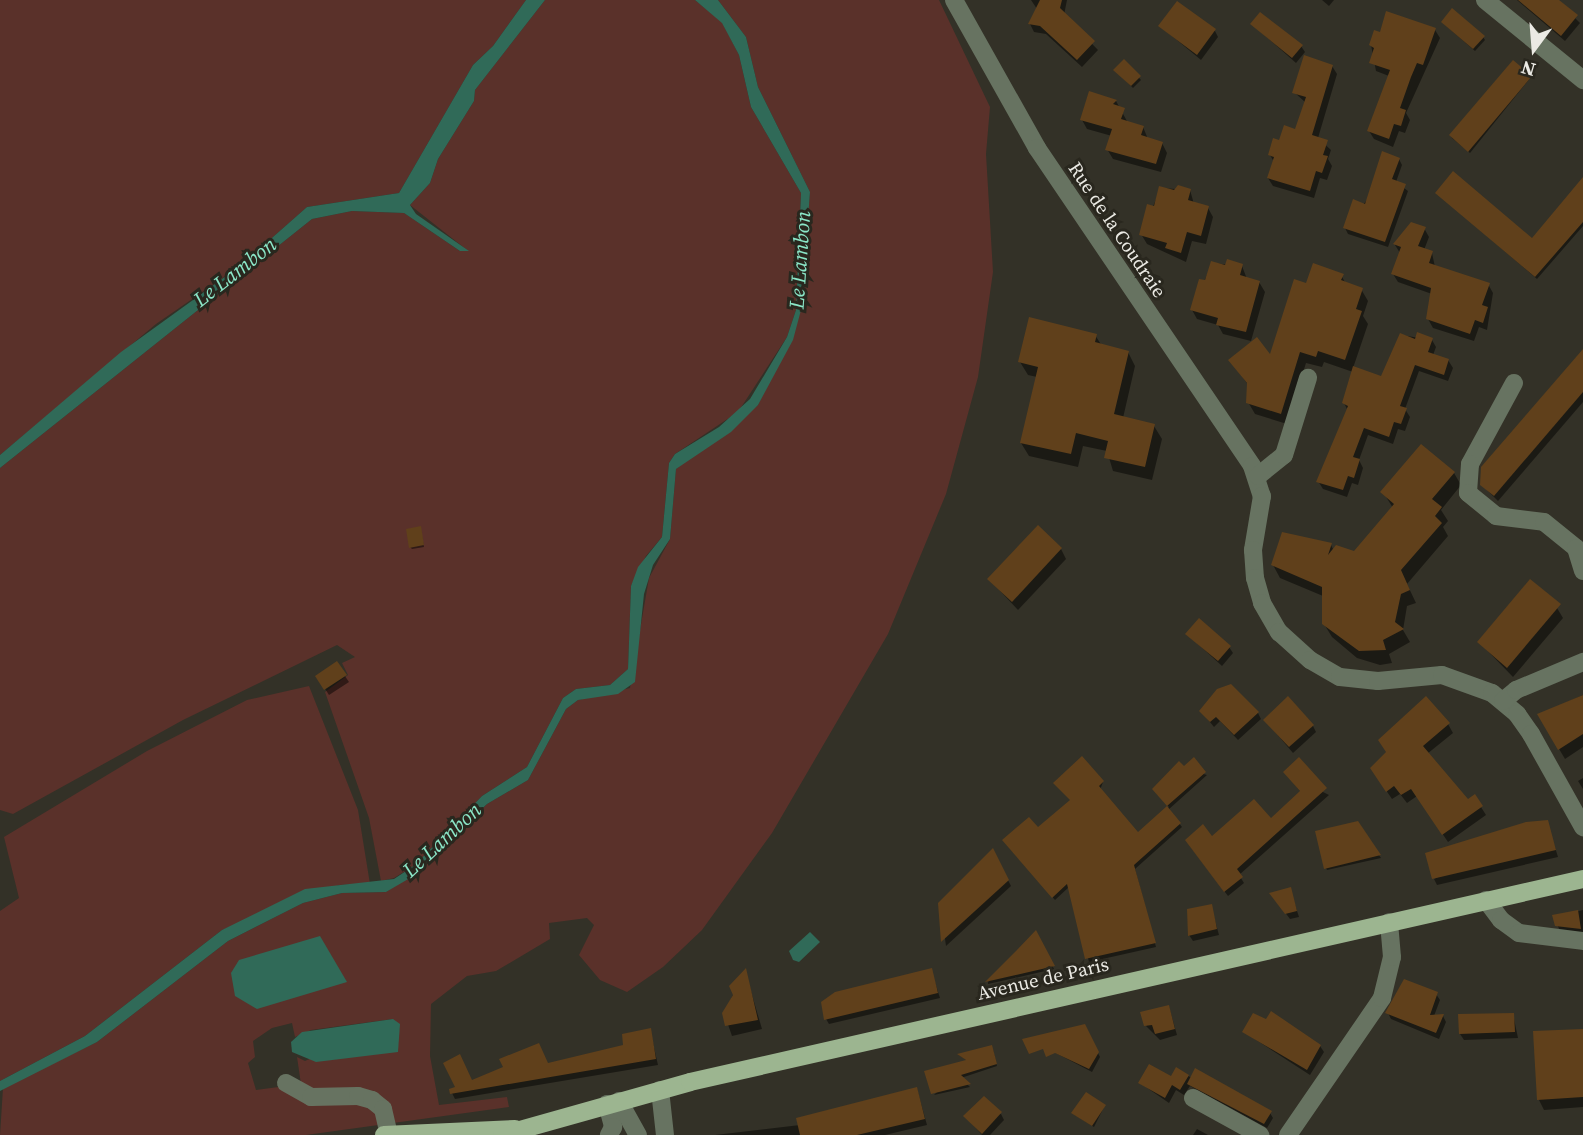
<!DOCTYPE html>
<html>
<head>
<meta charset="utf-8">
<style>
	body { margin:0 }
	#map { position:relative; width:1583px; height:1135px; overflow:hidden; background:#333127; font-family:"Source Serif 4",serif }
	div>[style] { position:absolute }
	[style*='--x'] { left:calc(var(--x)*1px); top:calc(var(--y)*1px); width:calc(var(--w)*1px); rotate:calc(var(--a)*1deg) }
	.green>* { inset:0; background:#5a312a }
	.water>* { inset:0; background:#306a58 }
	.shadow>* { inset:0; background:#0007 }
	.building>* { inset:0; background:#60401b }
	.minor>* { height:18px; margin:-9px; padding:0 9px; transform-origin:9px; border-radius:9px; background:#677361 }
	.major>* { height:18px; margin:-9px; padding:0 9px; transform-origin:9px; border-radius:9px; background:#9cb590 }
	span { translate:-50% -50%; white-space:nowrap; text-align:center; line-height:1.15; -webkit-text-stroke:6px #29271e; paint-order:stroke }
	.street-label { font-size:19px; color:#ebeae4 }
	.water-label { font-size:21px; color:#8be7c8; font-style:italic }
	.north { position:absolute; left:1499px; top:14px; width:70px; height:70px; -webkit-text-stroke:5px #29271e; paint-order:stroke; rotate:196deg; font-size:19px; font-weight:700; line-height:28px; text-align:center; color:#ebeae4 }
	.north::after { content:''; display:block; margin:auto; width:24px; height:32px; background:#ebeae4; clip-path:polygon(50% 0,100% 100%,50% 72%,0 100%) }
</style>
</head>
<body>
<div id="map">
	<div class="green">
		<i style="clip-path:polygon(0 0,526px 0,493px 46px,473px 65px,399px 193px,307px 207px,240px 266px,156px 324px,0 455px)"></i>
		<i style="clip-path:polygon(545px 0,695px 0,722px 22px,739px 55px,751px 107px,801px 193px,796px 310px,787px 337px,738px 412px,675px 454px,669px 463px,662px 537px,646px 556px,631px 586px,628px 669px,610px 685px,576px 689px,563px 698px,527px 767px,482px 796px,415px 865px,394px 878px,381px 881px,369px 818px,325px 692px,348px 675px,342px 663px,355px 657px,337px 645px,183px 720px,13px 814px,0 810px,0 468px,312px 219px,352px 211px,404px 213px,460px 251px,467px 250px,410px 205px,430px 183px,438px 159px,474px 101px,475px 90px)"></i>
		<i style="clip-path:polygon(evenodd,718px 0,939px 0,990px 107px,986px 154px,993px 272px,978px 377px,946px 494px,888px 634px,772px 833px,702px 930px,663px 967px,627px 992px,600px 980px,579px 955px,594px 925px,587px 918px,549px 923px,550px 939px,496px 971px,467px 976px,431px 1004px,430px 1056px,439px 1105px,507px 1097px,509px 1107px,306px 1135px,0 1135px,3px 1088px,97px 1042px,228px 941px,303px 903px,342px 893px,386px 892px,430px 862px,487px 804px,528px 780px,566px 709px,578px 700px,630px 688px,649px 578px,670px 539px,676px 469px,758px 405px,800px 310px,810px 192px,758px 87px,746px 37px,718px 0,393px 1019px,305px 1061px,297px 1057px,301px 1084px,256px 1090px,248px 1063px,255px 1057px,253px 1041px,272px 1028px,292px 1023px,295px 1037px,311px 1030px,393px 1019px)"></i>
		<i style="clip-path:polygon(309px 686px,358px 810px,370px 884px,339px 885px,222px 930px,85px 1036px,0 1081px,0 911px,19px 898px,4px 837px,147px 751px,247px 700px)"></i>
	</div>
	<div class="water">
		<i style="clip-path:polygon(526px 0,545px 0,475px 90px,474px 101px,438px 159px,430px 183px,410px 205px,416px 214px,469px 251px,460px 251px,404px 213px,352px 211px,312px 219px,0 468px,0 455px,121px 352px,240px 266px,307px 207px,399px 193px,473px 65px,493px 46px)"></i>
		<i style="clip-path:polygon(695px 0,718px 0,746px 37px,758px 87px,810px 192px,801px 310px,793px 340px,758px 405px,731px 432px,676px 469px,670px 539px,653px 565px,644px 594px,635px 682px,618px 694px,578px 700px,566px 709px,528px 780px,487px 804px,410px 878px,386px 892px,342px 893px,303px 903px,228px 941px,97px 1042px,0 1091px,0 1081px,85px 1036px,222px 930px,305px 889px,394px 879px,415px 865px,482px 796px,527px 767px,563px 698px,576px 689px,610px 685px,628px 669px,631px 586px,638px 567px,662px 537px,669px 463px,675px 454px,719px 427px,750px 399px,787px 337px,796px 310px,801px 193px,751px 107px,739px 55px,722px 23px)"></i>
		<i style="clip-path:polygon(810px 932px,820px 942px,799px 962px,793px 960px,789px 951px)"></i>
		<i style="clip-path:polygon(320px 936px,347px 982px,257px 1009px,235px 996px,231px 973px,239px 960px)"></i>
		<i style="clip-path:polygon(393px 1019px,400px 1024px,398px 1052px,316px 1062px,292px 1052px,291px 1042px,302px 1032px)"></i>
	</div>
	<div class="shadow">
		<i style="clip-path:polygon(1031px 0,1067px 0,1064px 15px,1098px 50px,1082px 67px,1046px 34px,1034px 32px,1030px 24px,1037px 9px)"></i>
		<i style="clip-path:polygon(1322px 0,1334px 0,1329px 6px)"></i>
		<i style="clip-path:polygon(1517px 0,1557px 0,1580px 23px,1565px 41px)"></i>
		<i style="clip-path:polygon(1252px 24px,1301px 46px,1305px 52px,1296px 63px)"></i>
		<i style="clip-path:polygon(1444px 24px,1483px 37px,1485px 40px,1475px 51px)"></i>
		<i style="clip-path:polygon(1160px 26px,1215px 31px,1218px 37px,1201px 60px)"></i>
		<i style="clip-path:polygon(1435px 30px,1440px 38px,1406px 113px,1410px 120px,1405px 133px,1399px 131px,1393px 147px,1374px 139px,1369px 131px,1389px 76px,1376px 71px,1371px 45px)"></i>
		<i style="clip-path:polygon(1124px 61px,1141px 80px,1133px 88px,1117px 72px)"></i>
		<i style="clip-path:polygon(1332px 66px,1337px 74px,1318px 138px,1331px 150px,1328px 159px,1332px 166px,1327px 180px,1320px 178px,1314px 198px,1273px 186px,1268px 178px,1274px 162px,1270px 155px,1296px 131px,1306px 103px,1294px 92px)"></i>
		<i style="clip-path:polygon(1531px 77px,1470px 153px,1452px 138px,1451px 136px)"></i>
		<i style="clip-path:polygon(1090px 93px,1116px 101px,1128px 123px,1143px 127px,1148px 139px,1162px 143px,1167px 153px,1161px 172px,1113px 159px,1107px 149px,1112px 136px,1087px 129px,1082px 120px)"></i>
		<i style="clip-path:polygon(1399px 159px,1402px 165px,1396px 182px,1408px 191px,1388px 247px,1348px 234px,1345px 228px)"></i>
		<i style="clip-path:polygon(1583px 180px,1583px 226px,1537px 279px,1437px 193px,1532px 241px)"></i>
		<i style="clip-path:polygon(1161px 188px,1190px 190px,1194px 204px,1208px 208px,1213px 217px,1206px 244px,1192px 241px,1186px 262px,1147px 244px,1141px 234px)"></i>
		<i style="clip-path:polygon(1424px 228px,1429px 237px,1424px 250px,1432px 253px,1435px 267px,1488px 284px,1493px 293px,1487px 330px,1479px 327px,1474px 341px,1433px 328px,1428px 319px,1432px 294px,1398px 282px,1393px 274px,1400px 253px,1395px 245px)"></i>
		<i style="clip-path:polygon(1212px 263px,1242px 266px,1247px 279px,1259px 282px,1265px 292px,1251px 341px,1223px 334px,1218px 325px,1197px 319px,1192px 310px)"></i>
		<i style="clip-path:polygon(1341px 275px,1346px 284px,1361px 289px,1368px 301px,1363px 316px,1368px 324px,1353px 368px,1382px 378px,1401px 335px,1432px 340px,1436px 347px,1433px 355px,1448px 360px,1453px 368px,1448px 381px,1419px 371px,1405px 409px,1410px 417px,1405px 431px,1398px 429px,1393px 444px,1368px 435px,1359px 460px,1363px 468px,1358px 485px,1352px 483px,1347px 497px,1323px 489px,1318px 481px,1348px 411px,1344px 403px,1353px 372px,1324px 362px,1322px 367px,1306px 363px,1287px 424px,1255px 414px,1248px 402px,1249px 386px,1230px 360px,1271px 358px,1307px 285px)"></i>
		<i style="clip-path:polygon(1095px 335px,1102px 346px,1128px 352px,1135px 366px,1123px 418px,1154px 426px,1162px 439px,1152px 480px,1113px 471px,1107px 451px,1083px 446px,1078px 467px,1029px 456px,1021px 443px,1037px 377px,1028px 375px,1020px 362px)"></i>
		<i style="clip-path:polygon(1583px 352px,1583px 402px,1498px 501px,1482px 485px)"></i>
		<i style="clip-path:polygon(1454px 473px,1461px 485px,1441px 510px,1448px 521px,1443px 527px,1448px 536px,1407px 584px,1416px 603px,1407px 606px,1403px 630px,1410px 642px,1389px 654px,1392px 663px,1380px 665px,1357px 658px,1332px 637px,1324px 624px,1323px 596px,1280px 578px,1273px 565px,1331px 545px,1334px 551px,1354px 553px,1393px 508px,1383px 492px)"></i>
		<i style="clip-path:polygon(421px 531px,424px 547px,412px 549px,410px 547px)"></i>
		<i style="clip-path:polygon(1061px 549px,1066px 559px,1018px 610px,989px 579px)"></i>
		<i style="clip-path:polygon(1557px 608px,1563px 618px,1513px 677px,1479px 642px)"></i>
		<i style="clip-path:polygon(1187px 634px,1229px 647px,1233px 653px,1222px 666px)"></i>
		<i style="clip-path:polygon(336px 663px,349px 682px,329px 695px,317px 676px)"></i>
		<i style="clip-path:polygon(1583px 695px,1583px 747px,1565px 759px,1539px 715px)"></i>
		<i style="clip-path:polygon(1201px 711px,1258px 713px,1261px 719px,1238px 740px,1220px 721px,1214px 727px)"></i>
		<i style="clip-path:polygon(1265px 720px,1313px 726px,1316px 732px,1293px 753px)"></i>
		<i style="clip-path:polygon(1448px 724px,1453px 733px,1427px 754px,1467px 801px,1474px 796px,1486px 815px,1448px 842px,1417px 796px,1407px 803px,1400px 794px,1392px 799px,1377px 777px)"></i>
		<i style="clip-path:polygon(1184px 768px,1207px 775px,1168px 810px,1182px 827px,1135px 869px,1156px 947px,1089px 962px,1069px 887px,1055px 900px,1006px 844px,1038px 830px,1103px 782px,1100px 790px,1138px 835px,1169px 807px,1156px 793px)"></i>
		<i style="clip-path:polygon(1285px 773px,1329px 795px,1239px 875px,1244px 883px,1228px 896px,1190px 846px,1271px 820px,1301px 792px)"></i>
		<i style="clip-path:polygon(1583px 778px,1583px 789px,1578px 781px)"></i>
		<i style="clip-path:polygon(1547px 822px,1558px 857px,1437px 885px,1434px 879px)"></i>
		<i style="clip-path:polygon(1357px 823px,1381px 858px,1327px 870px,1326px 868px)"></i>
		<i style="clip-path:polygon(993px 851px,1011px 886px,946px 946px,940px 903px)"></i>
		<i style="clip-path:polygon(1290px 889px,1299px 917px,1290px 919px,1275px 899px)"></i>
		<i style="clip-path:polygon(1211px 906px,1219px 935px,1193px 941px,1189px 935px)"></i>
		<i style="clip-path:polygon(1583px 910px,1583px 934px,1560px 931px,1554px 917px)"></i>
		<i style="clip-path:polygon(1035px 933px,1054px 969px,988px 984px,988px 982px)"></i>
		<i style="clip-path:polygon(931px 970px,940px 998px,829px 1024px,826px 1019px)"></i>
		<i style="clip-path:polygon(745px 971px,762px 1029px,732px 1036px,724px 1013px)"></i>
		<i style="clip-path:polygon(1436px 994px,1440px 1000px,1434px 1016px,1443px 1016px,1446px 1022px,1439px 1039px,1391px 1019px,1388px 1013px)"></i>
		<i style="clip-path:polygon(1169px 1007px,1177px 1035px,1160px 1040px,1146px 1026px)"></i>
		<i style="clip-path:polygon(1513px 1014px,1518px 1038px,1464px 1040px,1460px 1034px)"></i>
		<i style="clip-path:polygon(1084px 1026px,1100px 1057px,1092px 1072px,1033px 1041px)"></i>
		<i style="clip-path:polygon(650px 1030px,658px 1065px,455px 1099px,452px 1093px,472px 1082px,625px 1046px)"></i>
		<i style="clip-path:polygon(1583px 1031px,1583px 1107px,1544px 1110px,1539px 1100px)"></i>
		<i style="clip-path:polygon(1244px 1032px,1320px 1046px,1324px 1052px,1310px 1075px)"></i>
		<i style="clip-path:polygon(993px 1050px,997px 1066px,961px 1078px,970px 1087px,934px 1095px,968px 1061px,959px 1055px)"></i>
		<i style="clip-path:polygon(1188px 1076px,1270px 1113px,1273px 1118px,1267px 1128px,1190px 1086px,1184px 1095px,1176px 1090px,1169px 1103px,1140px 1083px)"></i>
		<i style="clip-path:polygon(917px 1089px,927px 1125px,885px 1135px,715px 1135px,800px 1125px)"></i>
		<i style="clip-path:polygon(1104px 1107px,1094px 1127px,1075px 1115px)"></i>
		<i style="clip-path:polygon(1001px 1114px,1004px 1120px,990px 1135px,982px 1135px,969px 1120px)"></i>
		<i style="clip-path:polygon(1197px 1129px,1208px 1135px,1193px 1135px)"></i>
	</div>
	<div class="building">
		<i style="clip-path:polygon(1040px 0,1062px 0,1060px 8px,1095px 41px,1077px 60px,1040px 26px,1028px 24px)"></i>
		<i style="clip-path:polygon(1518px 0,1559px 0,1578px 15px,1561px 36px)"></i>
		<i style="clip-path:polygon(1177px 1px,1216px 29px,1197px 55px,1158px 26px)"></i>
		<i style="clip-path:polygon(1452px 8px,1485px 36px,1473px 49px,1441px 22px)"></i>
		<i style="clip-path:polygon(1386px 11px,1436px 28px,1423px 65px,1417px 63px,1411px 77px,1400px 108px,1406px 110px,1401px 126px,1394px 124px,1389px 139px,1367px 131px,1390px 70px,1369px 63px,1374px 48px,1369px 45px,1374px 30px,1380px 32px)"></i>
		<i style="clip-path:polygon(1260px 12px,1303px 45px,1292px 58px,1250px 24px)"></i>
		<i style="clip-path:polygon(1304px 55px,1333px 65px,1312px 135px,1328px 140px,1323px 155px,1328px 156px,1322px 173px,1316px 171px,1310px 191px,1267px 178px,1274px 157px,1268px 155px,1273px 138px,1279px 140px,1284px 125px,1295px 129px,1306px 97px,1292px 93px)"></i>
		<i style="clip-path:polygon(1124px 59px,1141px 76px,1131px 86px,1113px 70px)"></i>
		<i style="clip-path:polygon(1513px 60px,1532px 76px,1468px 152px,1449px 135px)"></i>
		<i style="clip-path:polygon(1089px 91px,1117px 100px,1113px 104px,1125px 108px,1121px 119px,1144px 126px,1141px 135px,1163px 142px,1156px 164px,1105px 150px,1112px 129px,1080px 120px)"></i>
		<i style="clip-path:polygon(1382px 151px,1400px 158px,1392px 179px,1406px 184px,1385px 242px,1343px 228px,1353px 199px,1365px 204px)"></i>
		<i style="clip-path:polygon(1453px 171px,1532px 238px,1583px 177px,1583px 222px,1535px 277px,1435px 193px)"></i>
		<i style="clip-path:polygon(1178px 185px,1191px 189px,1188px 200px,1209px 206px,1201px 236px,1187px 232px,1181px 253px,1165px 248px,1167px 243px,1139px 235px,1147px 204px,1154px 206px,1159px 186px,1174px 190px)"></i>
		<i style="clip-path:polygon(1411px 222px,1426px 227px,1418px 246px,1433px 251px,1429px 263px,1490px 283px,1482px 305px,1488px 307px,1483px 323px,1475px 320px,1470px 334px,1426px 319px,1431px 288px,1391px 274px,1401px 247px,1393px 244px)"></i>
		<i style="clip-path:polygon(1227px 259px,1243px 264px,1240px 275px,1260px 281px,1246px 332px,1216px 325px,1218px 318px,1190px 310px,1199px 279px,1205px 280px,1211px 261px,1225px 265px)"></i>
		<i style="clip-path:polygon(1313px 263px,1344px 274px,1341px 280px,1363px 288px,1356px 309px,1362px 311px,1345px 360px,1318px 351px,1316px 357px,1300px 352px,1281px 414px,1246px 403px,1247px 383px,1228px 360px,1257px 337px,1270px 354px,1294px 279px,1306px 283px)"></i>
		<i style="clip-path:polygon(1029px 317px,1097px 334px,1095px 342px,1129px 351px,1114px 414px,1155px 424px,1145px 467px,1104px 458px,1108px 441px,1076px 433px,1071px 454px,1020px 443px,1038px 367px,1018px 362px)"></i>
		<i style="clip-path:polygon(1417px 332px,1433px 338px,1428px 352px,1449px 359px,1444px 375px,1415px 365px,1400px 406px,1407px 408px,1401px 424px,1394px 422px,1389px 437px,1364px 428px,1353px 457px,1360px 459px,1354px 478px,1348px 476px,1343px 490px,1316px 482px,1348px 406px,1342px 403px,1353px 366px,1381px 376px,1400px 333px,1415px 339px)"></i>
		<i style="clip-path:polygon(1583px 349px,1583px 392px,1494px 496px,1480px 485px,1481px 467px)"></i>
		<i style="clip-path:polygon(1421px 444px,1455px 472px,1432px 499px,1442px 507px,1435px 516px,1442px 523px,1401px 570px,1410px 590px,1401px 594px,1395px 622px,1404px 629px,1383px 640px,1386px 650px,1359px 651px,1322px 624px,1322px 587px,1271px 565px,1282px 532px,1332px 543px,1328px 555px,1336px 545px,1354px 551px,1394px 504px,1380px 492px)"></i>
		<i style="clip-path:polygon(1038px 525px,1062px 548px,1012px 602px,987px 579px)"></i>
		<i style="clip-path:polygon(421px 526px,424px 545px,409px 548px,406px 529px)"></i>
		<i style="clip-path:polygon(1530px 579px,1561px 604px,1507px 668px,1477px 642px)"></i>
		<i style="clip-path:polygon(1199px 618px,1231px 646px,1218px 661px,1185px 634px)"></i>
		<i style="clip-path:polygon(337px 661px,347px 675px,324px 690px,315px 676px)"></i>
		<i style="clip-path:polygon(1231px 684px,1259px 712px,1234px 735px,1216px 717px,1210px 722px,1199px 711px,1217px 689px)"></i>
		<i style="clip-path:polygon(1583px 695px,1583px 734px,1558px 750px,1537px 714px)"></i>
		<i style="clip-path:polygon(1288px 696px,1314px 725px,1289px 747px,1263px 720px)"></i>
		<i style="clip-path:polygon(1426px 696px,1450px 723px,1423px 746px,1468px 799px,1475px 794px,1483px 806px,1442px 835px,1411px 789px,1401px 795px,1394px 786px,1386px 792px,1370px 768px,1386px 752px,1378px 740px)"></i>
		<i style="clip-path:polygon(1082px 756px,1104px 781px,1099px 786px,1138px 832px,1167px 806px,1181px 823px,1134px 865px,1156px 943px,1085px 959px,1067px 884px,1052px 898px,1002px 840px,1029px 817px,1038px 827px,1070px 800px,1053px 783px)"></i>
		<i style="clip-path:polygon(1194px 757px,1206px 772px,1167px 806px,1152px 789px,1179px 761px,1184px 766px)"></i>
		<i style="clip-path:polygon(1299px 757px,1327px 788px,1237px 869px,1243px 877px,1224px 892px,1185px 840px,1203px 824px,1212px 836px,1254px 799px,1271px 818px,1300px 791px,1283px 772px)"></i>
		<i style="clip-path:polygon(1548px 820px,1556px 850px,1432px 879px,1425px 853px,1526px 822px)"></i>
		<i style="clip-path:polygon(1358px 821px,1381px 855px,1324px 869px,1315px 831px)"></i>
		<i style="clip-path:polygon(993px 848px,1009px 880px,941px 942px,938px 903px)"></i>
		<i style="clip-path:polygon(1291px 887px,1297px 911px,1285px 914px,1269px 893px)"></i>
		<i style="clip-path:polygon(1212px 904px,1217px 929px,1188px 936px,1187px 909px)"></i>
		<i style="clip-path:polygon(1578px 910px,1581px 929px,1555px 926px,1552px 915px)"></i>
		<i style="clip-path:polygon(1036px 930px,1055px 966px,985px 982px,1016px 951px)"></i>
		<i style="clip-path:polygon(746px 968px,758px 1020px,725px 1026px,722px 1013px,733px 995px,729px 986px)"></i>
		<i style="clip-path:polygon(932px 968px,938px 993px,824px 1020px,821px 1002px,835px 992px)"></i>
		<i style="clip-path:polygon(1404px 979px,1438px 992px,1430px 1015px,1444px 1014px,1436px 1033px,1385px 1013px)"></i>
		<i style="clip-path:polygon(1169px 1005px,1175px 1029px,1155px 1034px,1152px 1025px,1144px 1026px,1140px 1012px)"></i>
		<i style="clip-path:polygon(1271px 1011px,1321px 1045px,1307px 1070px,1242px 1032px,1253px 1013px,1266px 1019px)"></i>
		<i style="clip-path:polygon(1514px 1013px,1515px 1032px,1459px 1034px,1458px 1014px)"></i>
		<i style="clip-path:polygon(1085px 1024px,1099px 1052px,1089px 1069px,1055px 1053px,1046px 1057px,1043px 1049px,1029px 1054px,1022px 1039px)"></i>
		<i style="clip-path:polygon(651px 1028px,656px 1059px,450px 1094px,449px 1089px,455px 1087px,443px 1063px,460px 1054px,472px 1080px,503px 1067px,499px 1059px,539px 1043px,548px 1063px,623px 1045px,622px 1034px)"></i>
		<i style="clip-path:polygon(1583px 1029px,1583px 1097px,1537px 1100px,1533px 1031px)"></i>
		<i style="clip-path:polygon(992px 1045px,997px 1064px,961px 1075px,971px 1084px,931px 1094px,924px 1071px,966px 1060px,957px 1054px)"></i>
		<i style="clip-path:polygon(1149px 1064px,1171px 1076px,1176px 1067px,1189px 1075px,1180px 1090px,1172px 1085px,1165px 1098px,1138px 1083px)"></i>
		<i style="clip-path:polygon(1195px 1068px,1272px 1111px,1264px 1124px,1187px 1084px)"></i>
		<i style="clip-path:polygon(917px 1087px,925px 1119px,857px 1135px,800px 1135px,796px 1118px)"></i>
		<i style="clip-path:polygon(1086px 1092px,1106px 1105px,1092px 1126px,1071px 1113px)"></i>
		<i style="clip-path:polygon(984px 1096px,1002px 1112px,982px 1134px,963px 1116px)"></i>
	</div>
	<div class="minor">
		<i style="--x:954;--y:0;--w:170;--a:60.7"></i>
		<i style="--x:1037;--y:148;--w:384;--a:55.9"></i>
		<i style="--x:1252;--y:466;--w:32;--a:72"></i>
		<i style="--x:1262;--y:496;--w:55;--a:99.5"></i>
		<i style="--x:1253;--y:550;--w:28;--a:86"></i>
		<i style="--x:1255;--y:578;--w:26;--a:74"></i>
		<i style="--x:1262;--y:603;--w:34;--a:60"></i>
		<i style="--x:1279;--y:632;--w:42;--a:42.1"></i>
		<i style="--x:1310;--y:660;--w:34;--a:30"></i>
		<i style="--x:1340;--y:677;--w:38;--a:6"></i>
		<i style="--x:1378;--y:681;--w:64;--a:-5.4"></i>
		<i style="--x:1442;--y:675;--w:53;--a:19.8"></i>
		<i style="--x:1492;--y:693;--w:33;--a:40"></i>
		<i style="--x:1517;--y:714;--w:24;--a:55"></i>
		<i style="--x:1531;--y:734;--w:107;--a:60.8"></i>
		<i style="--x:1485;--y:0;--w:127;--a:39.2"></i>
		<i style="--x:1514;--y:383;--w:92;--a:118.5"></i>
		<i style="--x:1470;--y:464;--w:29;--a:94"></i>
		<i style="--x:1468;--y:493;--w:36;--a:39"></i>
		<i style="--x:1496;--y:516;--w:48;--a:7.1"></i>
		<i style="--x:1544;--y:522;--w:41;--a:39.1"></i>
		<i style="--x:1576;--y:548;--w:24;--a:73"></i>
		<i style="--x:1258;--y:476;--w:33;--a:-39"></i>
		<i style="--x:1284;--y:455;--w:81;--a:-72.7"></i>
		<i style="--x:1503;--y:701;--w:17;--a:-40"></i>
		<i style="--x:1516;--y:690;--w:73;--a:-22.7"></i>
		<i style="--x:1486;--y:900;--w:25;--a:53"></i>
		<i style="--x:1501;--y:920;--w:22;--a:36"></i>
		<i style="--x:1519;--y:933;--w:64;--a:7.1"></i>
		<i style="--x:286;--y:1083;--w:29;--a:29"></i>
		<i style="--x:311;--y:1097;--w:47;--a:-1.2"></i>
		<i style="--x:358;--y:1096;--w:15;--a:16"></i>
		<i style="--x:372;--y:1100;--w:14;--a:39"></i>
		<i style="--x:383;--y:1109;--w:26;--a:77"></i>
		<i style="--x:660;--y:1090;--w:45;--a:83.7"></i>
		<i style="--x:1193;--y:1098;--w:77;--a:28.9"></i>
		<i style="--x:619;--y:1101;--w:39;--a:61"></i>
		<i style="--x:607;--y:1104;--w:24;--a:75"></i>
		<i style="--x:613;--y:1127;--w:9;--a:117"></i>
		<i style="--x:1288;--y:1135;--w:166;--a:-55.5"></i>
		<i style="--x:1382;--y:998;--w:42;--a:-76.3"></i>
		<i style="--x:1392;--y:957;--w:35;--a:-95"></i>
	</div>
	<div class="major">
		<i style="--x:384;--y:1135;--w:131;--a:-2.6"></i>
		<i style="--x:502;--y:1135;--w:195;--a:-15.7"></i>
		<i style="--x:690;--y:1082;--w:916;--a:-12.81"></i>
	</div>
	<div class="street-label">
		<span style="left:1117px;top:230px;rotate:56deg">Rue de la Coudraie</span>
		<span style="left:1043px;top:979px;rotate:-13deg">Avenue de Paris</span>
	</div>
	<div class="water-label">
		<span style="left:800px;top:260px;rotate:-86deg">Le Lambon</span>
		<span style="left:235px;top:272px;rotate:-38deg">Le Lambon</span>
		<span style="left:442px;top:840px;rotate:-43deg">Le Lambon</span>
	</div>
	<div class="north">N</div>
</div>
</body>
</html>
